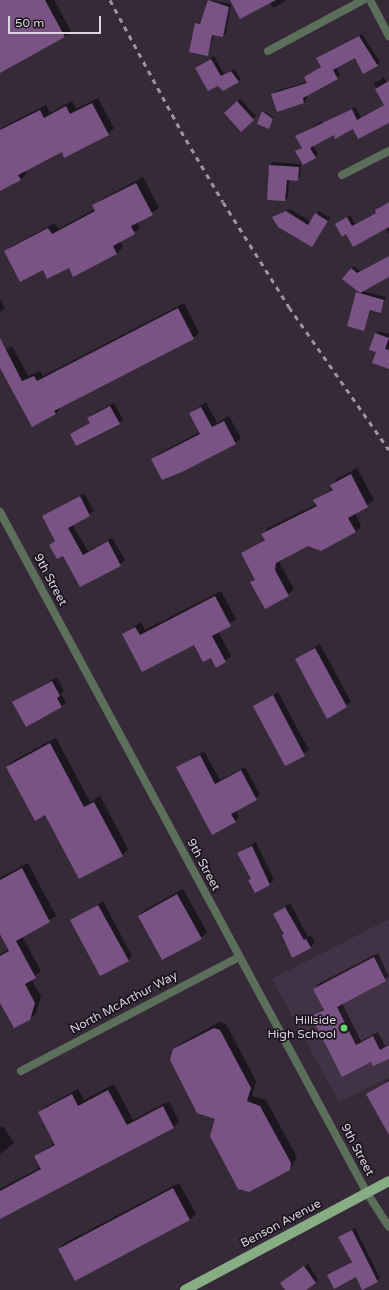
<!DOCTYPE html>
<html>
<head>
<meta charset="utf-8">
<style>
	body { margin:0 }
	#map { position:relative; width:389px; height:1290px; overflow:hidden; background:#362a39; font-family:"Varela Round",sans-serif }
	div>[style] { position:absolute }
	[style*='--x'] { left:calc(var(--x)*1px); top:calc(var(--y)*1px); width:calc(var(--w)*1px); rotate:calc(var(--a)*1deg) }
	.built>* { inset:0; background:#423246 }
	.shadow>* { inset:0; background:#0007 }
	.building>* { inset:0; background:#785383 }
	.minor>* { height:8px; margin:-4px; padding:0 4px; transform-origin:4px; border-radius:4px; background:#5c6f5b }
	.tertiary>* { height:8px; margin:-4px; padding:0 4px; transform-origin:4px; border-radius:4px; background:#5c6f5b }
	.primary>* { height:10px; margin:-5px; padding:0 5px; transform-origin:5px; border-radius:5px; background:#87ad84 }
	.rail>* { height:3px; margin-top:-1.5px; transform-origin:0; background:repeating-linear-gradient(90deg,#9d94a0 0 5px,transparent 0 10px) }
	.dots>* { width:11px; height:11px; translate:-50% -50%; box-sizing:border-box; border:2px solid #1a151c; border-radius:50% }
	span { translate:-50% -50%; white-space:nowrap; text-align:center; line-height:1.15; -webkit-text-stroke:3.5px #1a151c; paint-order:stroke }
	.street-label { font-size:12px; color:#dcd4de }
	.poi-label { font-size:12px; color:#dcd4de }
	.right { translate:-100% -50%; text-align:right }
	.scale { position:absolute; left:8px; top:16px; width:93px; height:18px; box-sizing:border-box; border:2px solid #dcd4de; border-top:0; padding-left:5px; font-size:12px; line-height:14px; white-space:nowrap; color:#dcd4de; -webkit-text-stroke:3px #1a151c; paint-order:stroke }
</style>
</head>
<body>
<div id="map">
	<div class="built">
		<i style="clip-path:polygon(389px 919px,389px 1077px,339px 1102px,272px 979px)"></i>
	</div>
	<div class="shadow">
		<i style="clip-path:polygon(0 0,54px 0,71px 31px,65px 37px,0 71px)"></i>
		<i style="clip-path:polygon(209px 0,231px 4px,226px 33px,223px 36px,214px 34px,208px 55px,196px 24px,202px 22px)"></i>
		<i style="clip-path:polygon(236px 0,287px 0,273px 8px,270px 2px)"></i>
		<i style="clip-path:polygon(362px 34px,380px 62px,377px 65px,355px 57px,336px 67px,340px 75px,306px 95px,307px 99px,304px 102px,278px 110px,273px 94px,276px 91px,307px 82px,305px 77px,322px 66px,318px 58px,321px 55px)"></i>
		<i style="clip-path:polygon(214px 56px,224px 74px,234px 69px,241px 79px,224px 90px,196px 68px)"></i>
		<i style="clip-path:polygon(384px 77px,386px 82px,389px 81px,389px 121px,334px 134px,313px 145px,318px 154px,315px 157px,296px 152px,302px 147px,297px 136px,322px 121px,323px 124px,355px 107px,361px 117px,385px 104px,374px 84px)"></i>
		<i style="clip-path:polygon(98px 98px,114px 128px,108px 134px,62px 151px,24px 171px,26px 174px,20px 180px,0 190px,0 130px,3px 127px,46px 105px,50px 113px,72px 101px,76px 109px)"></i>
		<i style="clip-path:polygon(240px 99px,256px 116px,241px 130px,226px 113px)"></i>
		<i style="clip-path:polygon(264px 111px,274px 118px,269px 128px,263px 112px)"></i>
		<i style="clip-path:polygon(273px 162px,301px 164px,300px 177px,297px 180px,289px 179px,288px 197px,285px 200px,268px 199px,270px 165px)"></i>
		<i style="clip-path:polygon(143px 177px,159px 208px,137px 222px,140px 228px,120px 241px,123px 247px,117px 253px,74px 275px,69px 266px,6px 251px,12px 246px,55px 223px,58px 229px,95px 209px,94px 206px,100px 200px)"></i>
		<i style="clip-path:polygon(389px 202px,389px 234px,386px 228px,346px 233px,336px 224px,350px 215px,355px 224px,377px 212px,379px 207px)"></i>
		<i style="clip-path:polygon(290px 209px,311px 222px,319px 211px,330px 218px,314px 243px,273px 217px)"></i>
		<i style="clip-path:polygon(389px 256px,389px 276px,362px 291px,386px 297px,380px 312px,371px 310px,364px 329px,357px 293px,359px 291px,351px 269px,354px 266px,360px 271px)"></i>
		<i style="clip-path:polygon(0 299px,5px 308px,0 312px)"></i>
		<i style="clip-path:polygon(184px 303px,199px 333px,193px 338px,61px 407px,56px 414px,0 365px,0 353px,12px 346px,28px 376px,40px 371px,43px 376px)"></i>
		<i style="clip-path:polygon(379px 331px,389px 334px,389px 368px,377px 351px,376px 333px)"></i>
		<i style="clip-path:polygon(206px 402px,217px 423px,229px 416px,241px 438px,235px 443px,153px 459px,158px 454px,200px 432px,190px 413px)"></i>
		<i style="clip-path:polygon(114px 403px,123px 420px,76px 445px,71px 434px,91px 423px,89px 418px,91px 415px)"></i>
		<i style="clip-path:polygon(357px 468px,374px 500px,355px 513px,361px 526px,356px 532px,308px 545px,281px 559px,280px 564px,294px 589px,288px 595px,252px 582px,255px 579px,242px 554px,265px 539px,263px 534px,268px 528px,317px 504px,315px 501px,333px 488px,332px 485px,337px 479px)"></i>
		<i style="clip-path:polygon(84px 493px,94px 511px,72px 524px,88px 551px,112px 538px,125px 560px,120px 565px,64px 554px,50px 545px,55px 540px,43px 517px)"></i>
		<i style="clip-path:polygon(221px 591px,236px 619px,218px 631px,231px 656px,225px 661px,211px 657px,195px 644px,123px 634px,141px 622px,145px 630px)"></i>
		<i style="clip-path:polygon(320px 644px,351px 702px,327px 717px,296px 659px)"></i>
		<i style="clip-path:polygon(57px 677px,64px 691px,61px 694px,66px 702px,61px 707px,14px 702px)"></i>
		<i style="clip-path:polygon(278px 692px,309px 750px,285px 765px,254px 706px)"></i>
		<i style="clip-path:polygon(56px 738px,90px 802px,100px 796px,128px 849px,123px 855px,80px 878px,45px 814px,7px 767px,13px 761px)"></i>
		<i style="clip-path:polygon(204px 751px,220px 780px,245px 767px,260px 795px,236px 810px,239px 817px,235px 822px,177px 768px)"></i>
		<i style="clip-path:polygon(256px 842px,274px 880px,269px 884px,249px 881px,252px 878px,239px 853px)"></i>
		<i style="clip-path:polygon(28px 863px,56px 916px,22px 936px,41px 971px,31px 979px,41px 996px,36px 1013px,30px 1019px,0 1001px,0 954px,9px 949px,0 932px,0 878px)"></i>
		<i style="clip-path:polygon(183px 889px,207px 932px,201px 938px,139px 916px,145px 910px)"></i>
		<i style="clip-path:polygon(103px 901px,132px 956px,128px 960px,71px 921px)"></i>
		<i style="clip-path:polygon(290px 903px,308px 937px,311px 935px,315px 942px,310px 947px,285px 933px,274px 914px)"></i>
		<i style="clip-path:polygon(378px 953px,389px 977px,342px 1003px,361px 1041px,378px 1032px,385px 1046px,389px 1044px,389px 1057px,372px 1061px,312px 1017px,324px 1008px,314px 989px,318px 984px)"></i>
		<i style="clip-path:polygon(220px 1022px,226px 1024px,256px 1081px,252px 1096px,266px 1100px,297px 1157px,289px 1170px,217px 1118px,174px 1050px,180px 1044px)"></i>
		<i style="clip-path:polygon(389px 1080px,389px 1122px,368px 1094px)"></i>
		<i style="clip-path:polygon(114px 1084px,133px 1120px,169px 1101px,179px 1121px,174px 1127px,0 1218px,0 1189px,41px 1167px,35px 1156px,55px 1143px,39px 1112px,45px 1107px,78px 1089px,84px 1100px)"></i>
		<i style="clip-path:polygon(3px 1126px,14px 1143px,0 1154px,0 1127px)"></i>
		<i style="clip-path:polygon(179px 1183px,196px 1214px,190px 1220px,59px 1249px,65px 1243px)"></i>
		<i style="clip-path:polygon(355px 1228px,380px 1278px,377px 1281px,356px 1276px,328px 1276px,352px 1261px,343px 1235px)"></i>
		<i style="clip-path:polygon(308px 1264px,318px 1280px,304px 1290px,287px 1290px,285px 1280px)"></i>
	</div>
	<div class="building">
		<i style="clip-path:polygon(0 0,45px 0,65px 37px,0 73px)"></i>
		<i style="clip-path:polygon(208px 0,229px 7px,223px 37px,212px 35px,208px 56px,189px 52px,195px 23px,200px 24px)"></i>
		<i style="clip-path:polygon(230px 0,276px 0,240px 19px)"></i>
		<i style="clip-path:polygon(359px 36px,378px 66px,363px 74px,355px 58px,333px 70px,338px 79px,303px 98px,304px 103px,277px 112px,271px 94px,307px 83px,304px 77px,321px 67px,316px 58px)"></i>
		<i style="clip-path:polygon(211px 59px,221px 76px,231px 71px,239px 82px,223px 91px,218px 86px,208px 91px,195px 68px)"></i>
		<i style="clip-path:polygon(389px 81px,389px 123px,358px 139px,353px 129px,335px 139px,334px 135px,310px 148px,316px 158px,303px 165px,295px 151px,302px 148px,295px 136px,352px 109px,357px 120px,384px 105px,375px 89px)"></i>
		<i style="clip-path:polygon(237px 101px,254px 120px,241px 132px,224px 113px)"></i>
		<i style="clip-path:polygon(92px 103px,109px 135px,64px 158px,62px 152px,18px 175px,21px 180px,0 191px,0 130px,40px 110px,44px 118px,66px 106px,70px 114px)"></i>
		<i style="clip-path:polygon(262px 111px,273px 119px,269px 129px,257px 124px)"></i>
		<i style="clip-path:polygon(269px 165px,299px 167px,298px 181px,287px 180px,285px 201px,267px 200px)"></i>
		<i style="clip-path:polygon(136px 183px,153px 215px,131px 226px,135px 234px,113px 246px,117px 254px,73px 277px,69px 268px,47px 279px,43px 270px,20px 282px,4px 251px,48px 228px,52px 234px,95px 211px,92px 205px)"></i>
		<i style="clip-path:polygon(389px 202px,389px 227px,353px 247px,346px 234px,342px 237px,335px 224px,347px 217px,352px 226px,376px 213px,375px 210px)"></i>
		<i style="clip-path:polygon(286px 211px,308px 225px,315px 213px,328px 221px,312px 247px,278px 227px,272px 217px)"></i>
		<i style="clip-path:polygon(389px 256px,389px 277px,360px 293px,342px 279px,351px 268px,357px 273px)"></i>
		<i style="clip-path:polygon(356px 292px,384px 300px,381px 313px,370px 310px,364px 331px,347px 326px)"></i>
		<i style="clip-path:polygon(178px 308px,194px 339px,54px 411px,56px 414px,32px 427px,0 368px,0 338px,22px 381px,34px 376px,37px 381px)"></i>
		<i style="clip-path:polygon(375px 333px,389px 338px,385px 349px,389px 350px,389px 369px,372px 363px,376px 352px,369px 350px)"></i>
		<i style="clip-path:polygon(110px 406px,120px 424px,76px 446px,70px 434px,90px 423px,87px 418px)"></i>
		<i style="clip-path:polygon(201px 407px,212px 427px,224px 421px,236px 444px,182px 472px,162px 480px,151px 459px,200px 434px,189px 413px)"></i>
		<i style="clip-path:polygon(351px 474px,368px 507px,348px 518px,356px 532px,321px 551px,308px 546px,276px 563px,275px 570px,289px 596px,265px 609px,250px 582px,255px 580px,241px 553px,265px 540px,261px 534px,317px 506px,313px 500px,333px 490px,330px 485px)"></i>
		<i style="clip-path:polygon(80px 496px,90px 516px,68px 528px,83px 555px,108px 541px,121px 566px,80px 587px,63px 556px,57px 559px,49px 545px,55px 541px,42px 516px)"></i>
		<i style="clip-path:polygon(215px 596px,231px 626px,212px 636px,226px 662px,216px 668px,211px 658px,203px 662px,194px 645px,142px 672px,122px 634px,135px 627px,140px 635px)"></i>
		<i style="clip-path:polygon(315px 648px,347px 707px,327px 719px,295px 659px)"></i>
		<i style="clip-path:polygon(52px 681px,60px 696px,57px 698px,62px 707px,26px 727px,12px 702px)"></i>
		<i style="clip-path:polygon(273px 695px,305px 756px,285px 766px,253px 706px)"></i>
		<i style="clip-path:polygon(50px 743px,84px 807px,94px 802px,123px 856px,79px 879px,45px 815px,35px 821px,6px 767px)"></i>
		<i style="clip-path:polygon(200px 755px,215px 784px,241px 770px,257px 800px,231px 814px,236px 822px,212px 835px,176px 767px)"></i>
		<i style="clip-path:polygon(252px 846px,270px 885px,255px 893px,248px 880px,251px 879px,237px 853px)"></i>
		<i style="clip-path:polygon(22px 868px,50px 922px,16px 941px,36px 978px,25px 984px,35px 1003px,30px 1020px,14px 1028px,0 1003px,0 956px,9px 951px,0 934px,0 880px)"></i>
		<i style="clip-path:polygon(177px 894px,202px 939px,162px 960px,138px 916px)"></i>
		<i style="clip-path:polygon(98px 905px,129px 961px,100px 976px,70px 920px)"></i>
		<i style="clip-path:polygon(285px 907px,304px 940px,306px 939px,311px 948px,292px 958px,282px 935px,284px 934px,273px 914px)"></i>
		<i style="clip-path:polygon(374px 957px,386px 981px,337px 1007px,356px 1045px,373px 1036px,380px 1050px,389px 1045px,389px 1059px,373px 1066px,371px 1062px,342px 1077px,311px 1016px,324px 1010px,313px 989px)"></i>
		<i style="clip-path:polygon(214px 1028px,220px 1030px,251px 1088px,247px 1101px,260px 1106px,291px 1163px,290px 1170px,249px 1192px,238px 1189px,210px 1136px,215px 1119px,197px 1113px,170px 1060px,173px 1049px)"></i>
		<i style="clip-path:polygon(389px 1081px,389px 1135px,366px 1094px)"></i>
		<i style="clip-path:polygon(108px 1090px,127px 1125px,163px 1106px,174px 1128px,0 1219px,0 1191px,41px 1169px,34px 1156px,55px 1145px,38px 1112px,72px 1094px,78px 1106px)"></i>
		<i style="clip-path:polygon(173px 1188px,190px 1220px,75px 1281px,58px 1249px)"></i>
		<i style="clip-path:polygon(352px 1230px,378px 1282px,362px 1290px,356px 1277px,334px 1289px,327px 1275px,352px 1262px,338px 1237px)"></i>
		<i style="clip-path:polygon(304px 1266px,316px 1283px,306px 1290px,285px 1290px,280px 1283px)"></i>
	</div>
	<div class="minor">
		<i style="--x:370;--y:0;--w:41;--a:62.2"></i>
		<i style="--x:268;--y:51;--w:108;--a:-28.2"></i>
		<i style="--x:342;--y:175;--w:53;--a:-27.1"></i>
		<i style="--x:21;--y:1071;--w:246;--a:-27.6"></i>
	</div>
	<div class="tertiary">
		<i style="--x:0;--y:512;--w:774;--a:61.68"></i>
		<i style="--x:367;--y:1193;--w:40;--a:57.1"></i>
	</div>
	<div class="primary">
		<i style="--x:185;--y:1290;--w:231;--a:-28.1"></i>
	</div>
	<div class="rail">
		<i style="--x:110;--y:0;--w:149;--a:61.5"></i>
		<i style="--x:181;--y:131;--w:82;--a:59.4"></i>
		<i style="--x:223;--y:202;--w:124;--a:57.8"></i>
		<i style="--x:289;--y:307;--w:174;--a:55"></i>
	</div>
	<div class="dots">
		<i style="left:344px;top:1028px;background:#68d465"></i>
	</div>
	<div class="street-label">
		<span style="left:50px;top:580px;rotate:62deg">9th Street</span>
		<span style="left:203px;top:865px;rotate:62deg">9th Street</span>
		<span style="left:124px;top:1003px;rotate:-28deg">North McArthur Way</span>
		<span style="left:357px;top:1150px;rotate:62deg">9th Street</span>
		<span style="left:281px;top:1224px;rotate:-28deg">Benson Avenue</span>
	</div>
	<div class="poi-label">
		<span class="right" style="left:336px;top:1028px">Hillside<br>High School</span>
	</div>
	<div class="scale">50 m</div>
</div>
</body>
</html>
